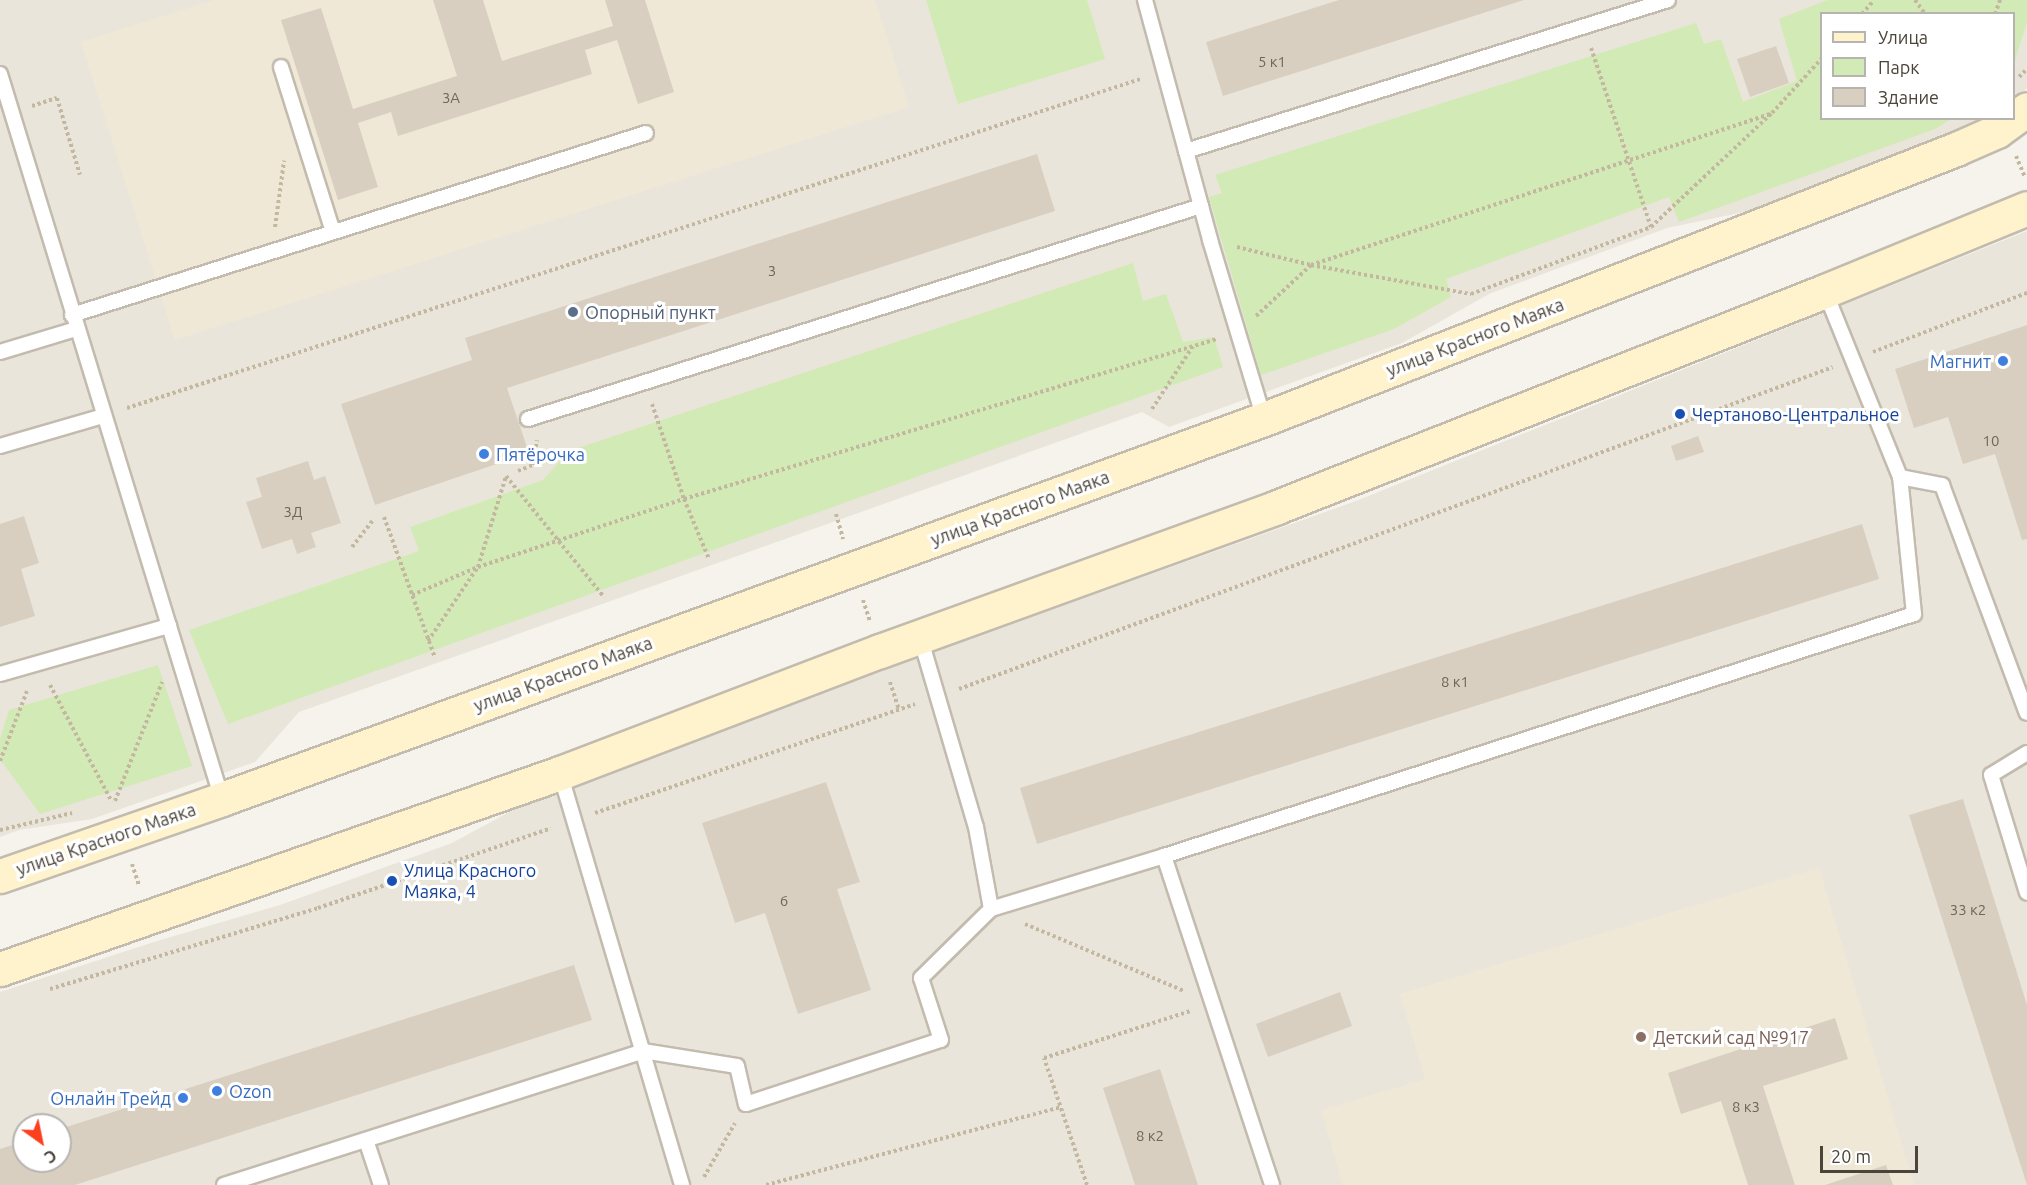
<!DOCTYPE html>
<html>
<head>
<meta charset="utf-8">
<style>
	body { margin:0 }
	#map { position:relative; width:2027px; height:1185px; overflow:hidden; background:#f6f3ec; font-family:Ubuntu,sans-serif }
	div>[style] { position:absolute }
	[style*='--x'] { left:calc(var(--x)*1px); top:calc(var(--y)*1px); width:calc(var(--w)*1px); rotate:calc(var(--a)*1deg) }
	.residential>* { inset:0; background:#eae5da }
	.education>* { inset:0; background:#efe8d6 }
	.green>* { inset:0; background:#d2eab5 }
	.building>* { inset:0; background:#d8cfc1 }
	.path>* { height:4px; margin-top:-2px; transform-origin:0; background:repeating-linear-gradient(90deg,#c4b79f 0 3px,transparent 0 6px) }
	.roads { filter:drop-shadow(2px 0 #c2bbae) drop-shadow(-2px 0 #c2bbae) drop-shadow(0 2px #c2bbae) drop-shadow(0 -2px #c2bbae) }
	.lane>* { height:14px; margin:-7px; padding:0 7px; transform-origin:7px; border-radius:7px; background:#fff }
	.secondary>* { height:33px; margin:-16.5px; padding:0 16.5px; transform-origin:16.5px; border-radius:16.5px; background:#fff3cd }
	.dots>* { width:16px; height:16px; translate:-50% -50%; box-sizing:border-box; border:3px solid #fff; border-radius:50% }
	span { translate:-50% -50%; white-space:nowrap; text-align:center; line-height:1.15; -webkit-text-stroke:6px #fff; paint-order:stroke }
	.number-label { font-size:15px; color:#6e675b }
	.number-label span { -webkit-text-stroke-width:0 }
	.service-label { font-size:18px; color:#4e5e75 }
	.left { translate:0 -50%; text-align:left }
	.street-label { font-size:18px; color:#4b4439 }
	.shop-label { font-size:18px; color:#366cbe }
	.right { translate:-100% -50%; text-align:right }
	.transit-label { font-size:18px; color:#164399 }
	.education-label { font-size:18px; color:#785e54 }
	.legend { position:absolute; left:1820px; top:12px; width:195px; height:108px; box-sizing:border-box; background:#fff; border:2px solid #b7b4b0; margin:0; padding:8px 10px; list-style:none; font-size:18px; color:#4b4439 }
	.legend li { display:flex; align-items:center; gap:12px; height:30px }
	.legend b { width:30px; border:2px solid #b7b4b0 }
	.north { position:absolute; left:12px; top:1113px; width:60px; height:60px; box-sizing:border-box; background:#fff; border:2px solid #b7b4b0; border-radius:50%; rotate:147deg; font-size:16px; font-weight:700; line-height:24px; text-align:center; color:#4b4439 }
	.north::after { content:''; display:block; margin:auto; width:21px; height:27px; background:#fc3f1d; clip-path:polygon(50% 0,100% 100%,50% 72%,0 100%) }
	.scale { position:absolute; left:1820px; top:1146px; width:98px; height:27px; box-sizing:border-box; border:3px solid #4b4439; border-top:0; padding-left:8px; font-size:18px; line-height:21px; white-space:nowrap; color:#4b4439; -webkit-text-stroke:4px #fff; paint-order:stroke }
</style>
</head>
<body>
<div id="map">
	<div class="residential">
		<i style="clip-path:polygon(0 0,2027px 0,2027px 88px,2014px 102px,2014px 14px,1822px 14px,1822px 118px,1988px 119px,1883px 162px,1749px 211px,1667px 228px,1489px 294px,1402px 343px,1169px 427px,1142px 412px,299px 712px,255px 762px,92px 819px,19px 830px,0 837px)"></i>
		<i style="clip-path:polygon(evenodd,2027px 231px,2027px 1185px,0 1185px,0 992px,157px 941px,280px 905px,452px 843px,555px 787px,1356px 501px,2027px 231px,24px 1125px,60px 1125px,60px 1161px,24px 1161px,24px 1125px)"></i>
	</div>
	<div class="education">
		<i style="clip-path:polygon(214px 0,875px 0,909px 107px,175px 340px,81px 42px)"></i>
		<i style="clip-path:polygon(1819px 868px,1914px 1185px,1343px 1185px,1321px 1110px,1425px 1079px,1400px 994px)"></i>
	</div>
	<div class="green">
		<i style="clip-path:polygon(926px 0,1087px 0,1105px 59px,958px 104px)"></i>
		<i style="clip-path:polygon(1827px 0,2027px 0,2027px 22px,2014px 63px,2014px 14px,1822px 14px,1822px 118px,1951px 119px,1935px 129px,1679px 222px,1669px 197px,1446px 279px,1451px 297px,1394px 329px,1261px 375px,1209px 197px,1222px 193px,1215px 175px,1696px 23px,1704px 44px,1721px 39px,1743px 102px,1797px 81px,1779px 19px)"></i>
		<i style="clip-path:polygon(1133px 263px,1143px 301px,1166px 294px,1183px 342px,1214px 337px,1223px 367px,228px 724px,189px 630px,419px 551px,410px 527px,543px 480px,569px 451px)"></i>
		<i style="clip-path:polygon(158px 665px,192px 766px,40px 814px,0 759px,0 739px,9px 710px)"></i>
	</div>
	<div class="building">
		<i style="clip-path:polygon(433px 0,483px 0,502px 61px,613px 26px,605px 0,645px 0,674px 92px,638px 104px,617px 40px,585px 50px,592px 74px,398px 136px,391px 112px,358px 123px,378px 187px,338px 200px,281px 20px,321px 8px,353px 109px,457px 76px)"></i>
		<i style="clip-path:polygon(1339px 0,1524px 0,1223px 96px,1206px 42px)"></i>
		<i style="clip-path:polygon(1776px 46px,1789px 83px,1750px 97px,1737px 59px)"></i>
		<i style="clip-path:polygon(1037px 154px,1055px 211px,507px 388px,529px 453px,375px 505px,341px 404px,472px 360px,465px 338px)"></i>
		<i style="clip-path:polygon(2027px 325px,2027px 539px,2022px 540px,1995px 454px,1963px 464px,1948px 417px,1914px 428px,1895px 369px)"></i>
		<i style="clip-path:polygon(1698px 436px,1704px 452px,1676px 461px,1671px 446px)"></i>
		<i style="clip-path:polygon(308px 461px,314px 480px,325px 476px,341px 523px,311px 533px,316px 547px,297px 554px,292px 539px,262px 549px,246px 502px,262px 497px,256px 478px)"></i>
		<i style="clip-path:polygon(24px 516px,39px 563px,21px 569px,35px 616px,0 627px,0 524px)"></i>
		<i style="clip-path:polygon(1862px 524px,1879px 579px,1037px 844px,1020px 788px)"></i>
		<i style="clip-path:polygon(826px 782px,860px 882px,837px 889px,871px 990px,798px 1014px,765px 913px,735px 923px,702px 823px)"></i>
		<i style="clip-path:polygon(1963px 799px,2027px 1005px,2027px 1185px,1909px 815px)"></i>
		<i style="clip-path:polygon(574px 965px,592px 1020px,75px 1185px,0 1185px,0 1149px,24px 1141px,24px 1161px,60px 1161px,60px 1129px)"></i>
		<i style="clip-path:polygon(1340px 992px,1352px 1026px,1268px 1057px,1256px 1024px)"></i>
		<i style="clip-path:polygon(1835px 1018px,1848px 1059px,1763px 1086px,1795px 1185px,1748px 1185px,1721px 1101px,1681px 1114px,1668px 1073px)"></i>
		<i style="clip-path:polygon(1160px 1069px,1198px 1185px,1135px 1185px,1103px 1088px)"></i>
		<i style="clip-path:polygon(1886px 1165px,1893px 1185px,1825px 1185px)"></i>
	</div>
	<div class="path">
		<i style="--x:1915;--y:0;--w:17;--a:54"></i>
		<i style="--x:1862;--y:14;--w:18;--a:-49"></i>
		<i style="--x:1995;--y:14;--w:15;--a:-70"></i>
		<i style="--x:1591;--y:48;--w:189;--a:71.5"></i>
		<i style="--x:2019;--y:77;--w:11;--a:-45"></i>
		<i style="--x:32;--y:106;--w:26;--a:-18"></i>
		<i style="--x:57;--y:98;--w:80;--a:73.4"></i>
		<i style="--x:2016;--y:156;--w:23;--a:67"></i>
		<i style="--x:275;--y:227;--w:67;--a:-82.2"></i>
		<i style="--x:1237;--y:247;--w:76;--a:13.7"></i>
		<i style="--x:1311;--y:265;--w:163;--a:10.3"></i>
		<i style="--x:1471;--y:294;--w:192;--a:-20.4"></i>
		<i style="--x:1651;--y:227;--w:166;--a:-43.3"></i>
		<i style="--x:1772;--y:113;--w:74;--a:-47.7"></i>
		<i style="--x:1256;--y:316;--w:75;--a:-42.8"></i>
		<i style="--x:1311;--y:265;--w:485;--a:-18.2"></i>
		<i style="--x:1873;--y:352;--w:165;--a:-21"></i>
		<i style="--x:652;--y:404;--w:100;--a:71.4"></i>
		<i style="--x:684;--y:499;--w:65;--a:67.4"></i>
		<i style="--x:127;--y:408;--w:1066;--a:-17.98"></i>
		<i style="--x:1152;--y:409;--w:75;--a:-56.9"></i>
		<i style="--x:518;--y:471;--w:16;--a:-22"></i>
		<i style="--x:533;--y:465;--w:25;--a:-81"></i>
		<i style="--x:506;--y:476;--w:156;--a:51"></i>
		<i style="--x:836;--y:514;--w:26;--a:74"></i>
		<i style="--x:384;--y:517;--w:150;--a:70.1"></i>
		<i style="--x:352;--y:547;--w:33;--a:-52"></i>
		<i style="--x:412;--y:595;--w:72;--a:-23"></i>
		<i style="--x:478;--y:567;--w:217;--a:-18.3"></i>
		<i style="--x:684;--y:499;--w:556;--a:-16.71"></i>
		<i style="--x:863;--y:600;--w:23;--a:72"></i>
		<i style="--x:428;--y:641;--w:89;--a:-56"></i>
		<i style="--x:478;--y:567;--w:95;--a:-72.9"></i>
		<i style="--x:890;--y:682;--w:29;--a:72"></i>
		<i style="--x:50;--y:685;--w:132;--a:62.1"></i>
		<i style="--x:959;--y:689;--w:931;--a:-20.22"></i>
		<i style="--x:0;--y:761;--w:75;--a:-68.9"></i>
		<i style="--x:115;--y:801;--w:128;--a:-68.4"></i>
		<i style="--x:595;--y:813;--w:338;--a:-18.8"></i>
		<i style="--x:0;--y:830;--w:74;--a:-13.3"></i>
		<i style="--x:132;--y:864;--w:22;--a:72"></i>
		<i style="--x:1025;--y:924;--w:173;--a:22.8"></i>
		<i style="--x:50;--y:989;--w:280;--a:-16.8"></i>
		<i style="--x:318;--y:908;--w:246;--a:-18.9"></i>
		<i style="--x:704;--y:1177;--w:62;--a:-60.1"></i>
		<i style="--x:766;--y:1185;--w:305;--a:-14.8"></i>
		<i style="--x:1087;--y:1185;--w:134;--a:-108.7"></i>
		<i style="--x:1044;--y:1058;--w:153;--a:-17.8"></i>
	</div>
	<div class="roads">
		<div class="lane">
			<i style="--x:1145;--y:0;--w:249;--a:74.8"></i>
			<i style="--x:1210;--y:240;--w:187;--a:73.2"></i>
			<i style="--x:281;--y:67;--w:173;--a:72.5"></i>
			<i style="--x:0;--y:74;--w:758;--a:72.98"></i>
			<i style="--x:1186;--y:151;--w:505;--a:-17.39"></i>
			<i style="--x:72;--y:315;--w:602;--a:-17.59"></i>
			<i style="--x:0;--y:352;--w:79;--a:-16.8"></i>
			<i style="--x:528;--y:419;--w:706;--a:-17.56"></i>
			<i style="--x:0;--y:446;--w:107;--a:-16.2"></i>
			<i style="--x:1900;--y:477;--w:43;--a:10.8"></i>
			<i style="--x:1942;--y:485;--w:243;--a:69.6"></i>
			<i style="--x:920;--y:637;--w:198;--a:73.6"></i>
			<i style="--x:976;--y:827;--w:83;--a:79.6"></i>
			<i style="--x:991;--y:909;--w:181;--a:-17"></i>
			<i style="--x:1164;--y:856;--w:788;--a:-17.88"></i>
			<i style="--x:1914;--y:614;--w:138;--a:-95.8"></i>
			<i style="--x:1900;--y:477;--w:201;--a:-112"></i>
			<i style="--x:0;--y:674;--w:176;--a:-15.9"></i>
			<i style="--x:2027;--y:753;--w:42;--a:148.6"></i>
			<i style="--x:1991;--y:775;--w:123;--a:73"></i>
			<i style="--x:560;--y:773;--w:430;--a:73.5"></i>
			<i style="--x:1164;--y:856;--w:346;--a:71.8"></i>
			<i style="--x:366;--y:1140;--w:47;--a:71.6"></i>
			<i style="--x:224;--y:1185;--w:440;--a:-17.7"></i>
			<i style="--x:643;--y:1051;--w:95;--a:9.1"></i>
			<i style="--x:737;--y:1066;--w:39;--a:77"></i>
			<i style="--x:746;--y:1104;--w:205;--a:-18.2"></i>
			<i style="--x:941;--y:1040;--w:65;--a:-107.9"></i>
			<i style="--x:921;--y:978;--w:98;--a:-44.6"></i>
		</div>
		<div class="secondary">
			<i style="--x:0;--y:876;--w:235;--a:-19.1"></i>
			<i style="--x:222;--y:799;--w:1109;--a:-20.04"></i>
			<i style="--x:1264;--y:419;--w:743;--a:-21.31"></i>
			<i style="--x:1956;--y:149;--w:45;--a:-23.7"></i>
			<i style="--x:1997;--y:131;--w:37;--a:-36"></i>
			<i style="--x:0;--y:969;--w:593;--a:-19.29"></i>
			<i style="--x:560;--y:773;--w:342;--a:-20.9"></i>
			<i style="--x:880;--y:651;--w:422;--a:-19.9"></i>
			<i style="--x:1277;--y:507;--w:589;--a:-21.51"></i>
			<i style="--x:1825;--y:291;--w:218;--a:-22.3"></i>
		</div>
	</div>
	<div class="dots">
		<i style="left:573px;top:312px;background:#5c6f8a"></i>
		<i style="left:2003px;top:361px;background:#3f7fe0"></i>
		<i style="left:1680px;top:414px;background:#1a4fb4"></i>
		<i style="left:484px;top:454px;background:#3f7fe0"></i>
		<i style="left:392px;top:881px;background:#1a4fb4"></i>
		<i style="left:1641px;top:1037px;background:#8d6e63"></i>
		<i style="left:217px;top:1091px;background:#3f7fe0"></i>
		<i style="left:183px;top:1098px;background:#3f7fe0"></i>
	</div>
	<div class="number-label">
		<span style="left:1272px;top:62px">5 к1</span>
		<span style="left:451px;top:98px">3А</span>
		<span style="left:772px;top:271px">3</span>
		<span style="left:1991px;top:441px">10</span>
		<span style="left:293px;top:512px">3Д</span>
		<span style="left:1455px;top:682px">8 к1</span>
		<span style="left:784px;top:901px">6</span>
		<span style="left:1968px;top:910px">33 к2</span>
		<span style="left:1746px;top:1107px">8 к3</span>
		<span style="left:1150px;top:1136px">8 к2</span>
	</div>
	<div class="service-label">
		<span class="left" style="left:585px;top:312px">Опорный пункт</span>
	</div>
	<div class="street-label">
		<span style="left:1475px;top:337px;rotate:-21deg">улица Красного Маяка</span>
		<span style="left:1020px;top:508px;rotate:-20deg">улица Красного Маяка</span>
		<span style="left:563px;top:674px;rotate:-20deg">улица Красного Маяка</span>
		<span style="left:106px;top:839px;rotate:-19deg">улица Красного Маяка</span>
	</div>
	<div class="shop-label">
		<span class="right" style="left:1991px;top:361px">Магнит</span>
		<span class="left" style="left:496px;top:454px">Пятёрочка</span>
		<span class="left" style="left:229px;top:1091px">Ozon</span>
		<span class="right" style="left:171px;top:1098px">Онлайн Трейд</span>
	</div>
	<div class="transit-label">
		<span class="left" style="left:1692px;top:414px">Чертаново-Центральное</span>
		<span class="left" style="left:404px;top:881px">Улица Красного<br>Маяка, 4</span>
	</div>
	<div class="education-label">
		<span class="left" style="left:1653px;top:1037px">Детский сад №917</span>
	</div>
	<ul class="legend">
	<li><b style="height:8px;background:#fff3cd"></b>Улица</li>
	<li><b style="height:16px;background:#d2eab5"></b>Парк</li>
	<li><b style="height:16px;background:#d8cfc1"></b>Здание</li>
	</ul>
	<div class="north">С</div>
	<div class="scale">20 m</div>
</div>
</body>
</html>
